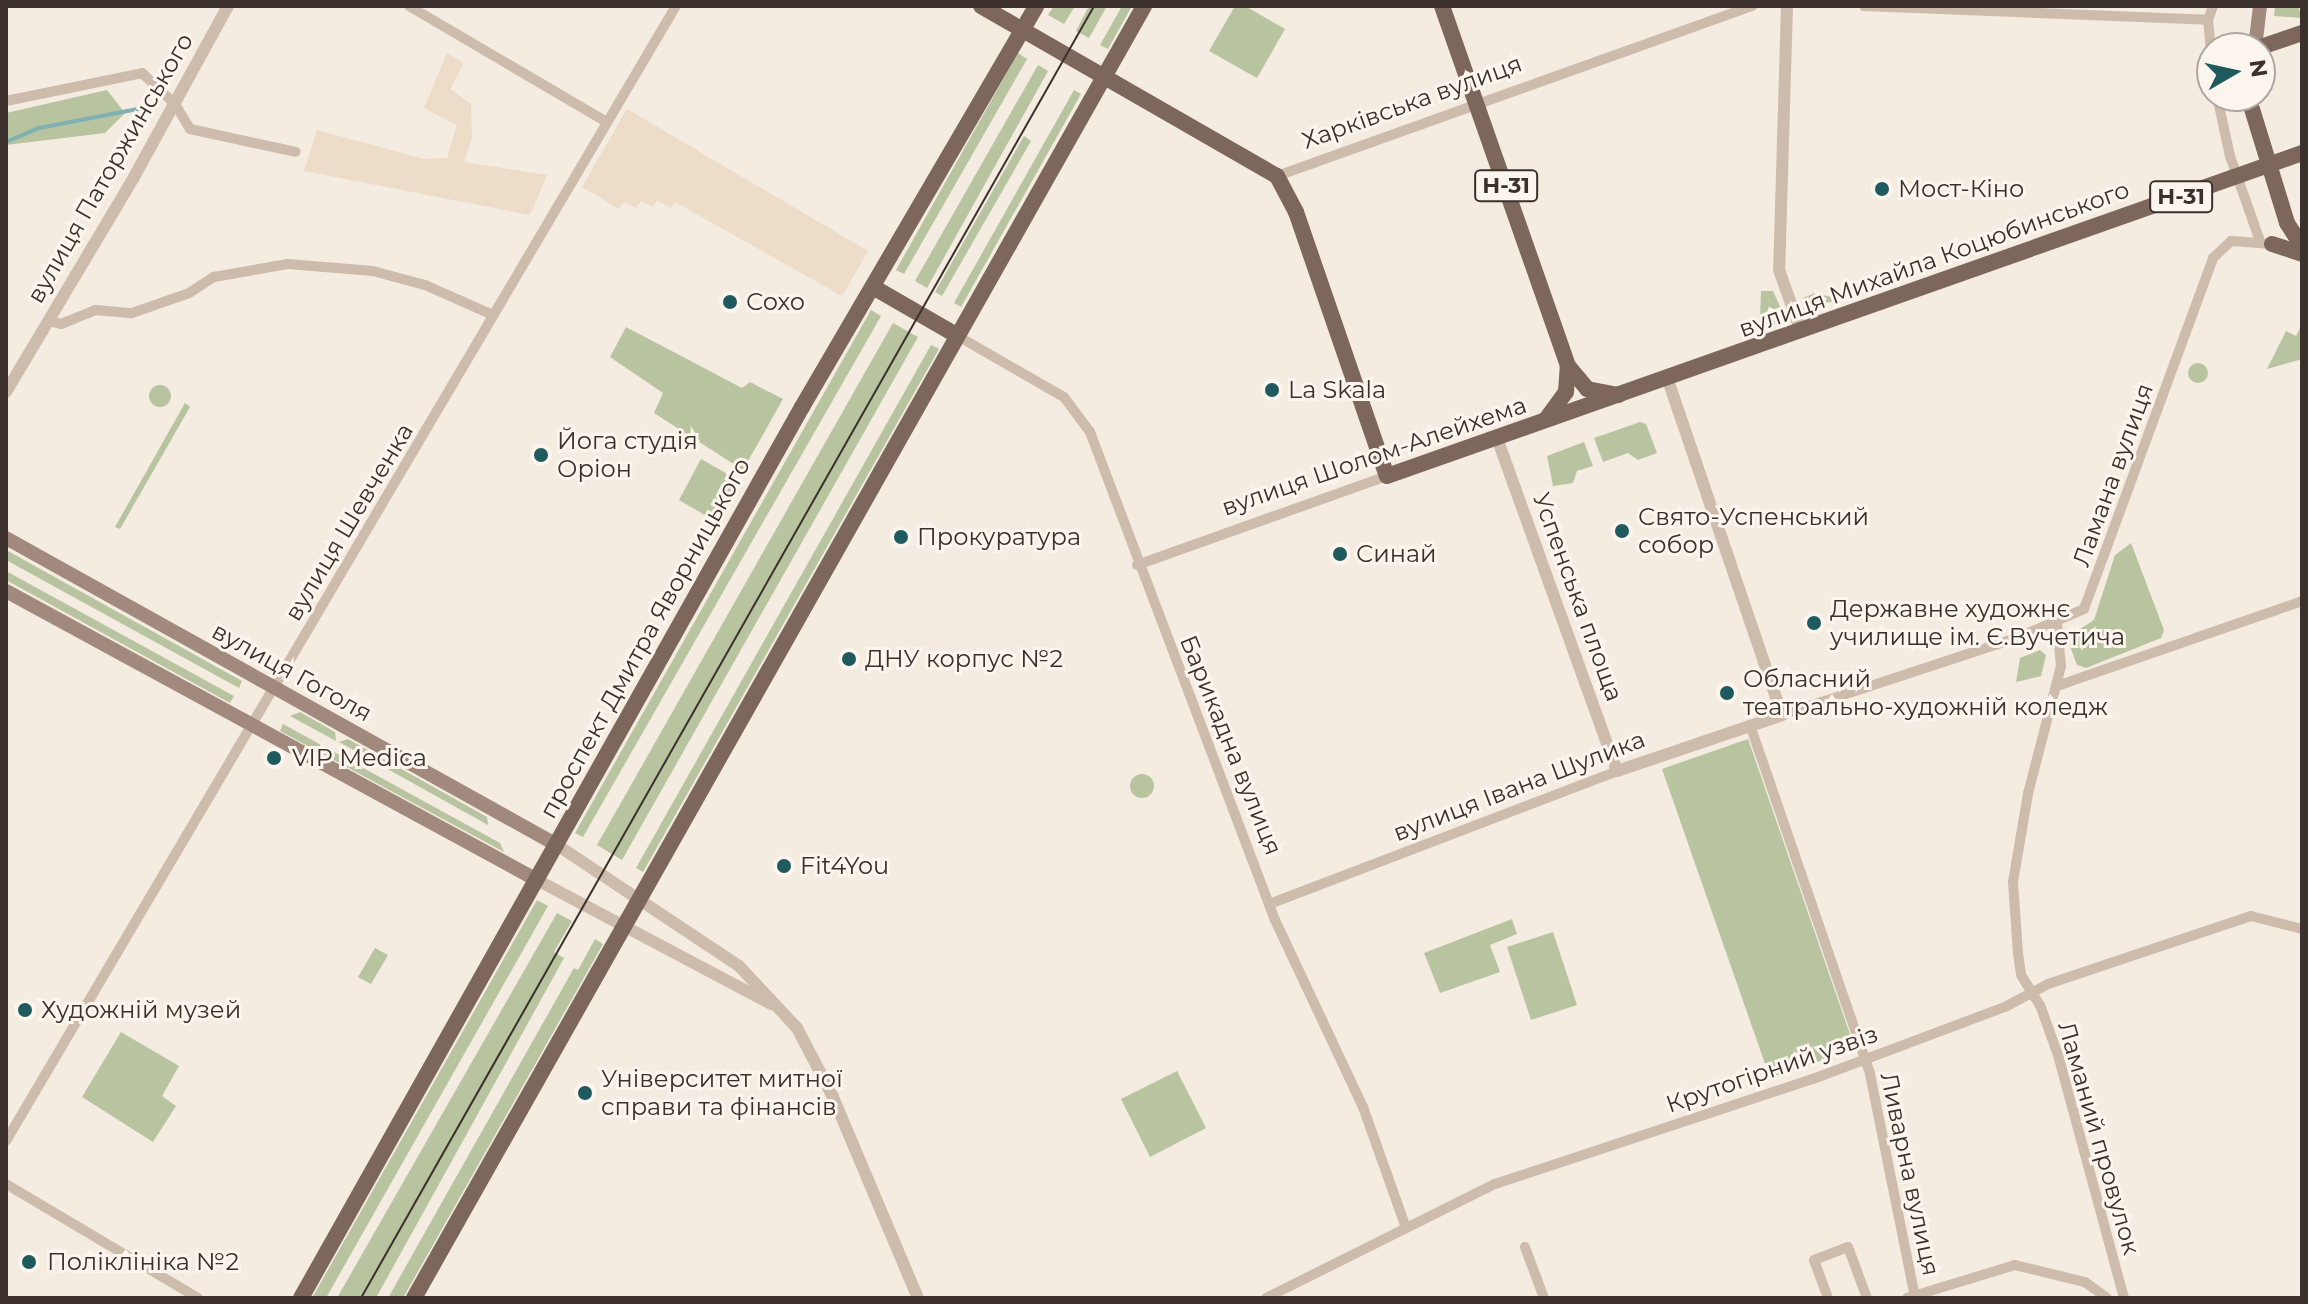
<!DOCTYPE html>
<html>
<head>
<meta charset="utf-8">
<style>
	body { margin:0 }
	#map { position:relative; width:2308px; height:1304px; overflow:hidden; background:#f4ebe1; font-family:Montserrat,sans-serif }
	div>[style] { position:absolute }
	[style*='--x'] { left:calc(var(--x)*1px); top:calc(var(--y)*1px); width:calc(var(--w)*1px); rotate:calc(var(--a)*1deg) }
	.green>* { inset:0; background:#b8c4a0 }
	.round { border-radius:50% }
	.plaza>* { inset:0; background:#ecdcc8 }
	.stream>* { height:4px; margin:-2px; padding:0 2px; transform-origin:2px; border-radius:2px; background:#7fb0b2 }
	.minor>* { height:10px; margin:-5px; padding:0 5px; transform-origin:5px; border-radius:5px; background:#cdbbac }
	.tertiary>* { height:12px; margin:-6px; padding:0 6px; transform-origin:6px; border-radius:6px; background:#cdbbac }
	.secondary>* { height:14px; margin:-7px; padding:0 7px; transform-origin:7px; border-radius:7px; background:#a18a7d }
	.primary>* { height:16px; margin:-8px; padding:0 8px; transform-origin:8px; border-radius:8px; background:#7d675c }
	.tram>* { height:2px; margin:-1px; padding:0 1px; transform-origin:1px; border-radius:1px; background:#3b302b }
	.dots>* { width:22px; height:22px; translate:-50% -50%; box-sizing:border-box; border:4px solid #fbf5ee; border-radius:50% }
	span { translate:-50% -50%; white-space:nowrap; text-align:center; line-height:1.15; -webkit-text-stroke:6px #fbf5ee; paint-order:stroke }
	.shield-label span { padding:2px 6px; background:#fbf5ee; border:2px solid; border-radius:6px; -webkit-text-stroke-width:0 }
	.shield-label { font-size:22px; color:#3b302b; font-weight:700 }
	.street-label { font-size:24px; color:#3b302b }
	.poi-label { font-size:24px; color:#3b302b }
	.left { translate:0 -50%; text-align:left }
	.frame { position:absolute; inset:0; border:8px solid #3b302b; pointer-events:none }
	.north { position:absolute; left:2196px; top:32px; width:80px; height:80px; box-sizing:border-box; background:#fbf5ee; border:2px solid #aea6a0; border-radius:50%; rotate:81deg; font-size:22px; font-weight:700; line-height:32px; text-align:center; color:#3b302b }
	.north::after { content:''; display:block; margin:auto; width:28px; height:36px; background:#1f5a5e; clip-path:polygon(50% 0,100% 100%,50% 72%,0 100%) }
</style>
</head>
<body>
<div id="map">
	<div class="green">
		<i style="clip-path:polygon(1054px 6px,1075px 6px,1064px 24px,1048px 15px)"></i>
		<i style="clip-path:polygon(1089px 6px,1107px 6px,1089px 38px,1076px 31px)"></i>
		<i style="clip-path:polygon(1122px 6px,1132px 6px,1108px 49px,1100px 45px)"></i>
		<i style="clip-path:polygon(1235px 6px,1245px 6px,1285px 29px,1257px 78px,1209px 51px)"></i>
		<i style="clip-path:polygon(2275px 6px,2298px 6px,2302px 18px,2274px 16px)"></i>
		<i style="clip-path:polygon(1018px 53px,1027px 59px,904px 274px,896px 270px)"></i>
		<i style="clip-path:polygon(1038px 65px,1048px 71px,927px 288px,915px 281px)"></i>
		<i style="clip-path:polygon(107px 90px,125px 113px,105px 133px,6px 145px,6px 113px)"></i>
		<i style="clip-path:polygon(1074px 90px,1081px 94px,961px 307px,954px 303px)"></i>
		<i style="clip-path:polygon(1024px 136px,1031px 141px,942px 296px,935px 292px)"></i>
		<i style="clip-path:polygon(1761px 291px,1773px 291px,1786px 320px,1749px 334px,1760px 319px)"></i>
		<i style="clip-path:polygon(1815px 293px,1835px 298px,1836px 301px,1807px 306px,1803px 298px)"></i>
		<i style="clip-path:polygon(871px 310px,881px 316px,583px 837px,575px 833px)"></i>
		<i style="clip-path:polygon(893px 323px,918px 337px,622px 860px,597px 845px)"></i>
		<i style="clip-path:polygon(2302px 324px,2302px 359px,2267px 369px,2286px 331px,2296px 336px)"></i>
		<i style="clip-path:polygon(626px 327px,742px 388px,750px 382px,783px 399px,743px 470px,654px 413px,663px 393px,610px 357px)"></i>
		<i style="clip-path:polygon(931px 345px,939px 349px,643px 872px,636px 868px)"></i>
		<i class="round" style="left:2188px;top:363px;width:20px;height:20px"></i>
		<i class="round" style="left:149px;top:385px;width:22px;height:22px"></i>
		<i style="clip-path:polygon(185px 403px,190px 407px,120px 529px,115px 527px)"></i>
		<i style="clip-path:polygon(1640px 422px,1646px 424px,1657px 453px,1638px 460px,1628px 453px,1603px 462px,1594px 438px)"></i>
		<i style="clip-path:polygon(1584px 442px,1593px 466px,1577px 471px,1573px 483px,1553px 486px,1547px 456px)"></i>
		<i style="clip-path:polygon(701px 459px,738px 480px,715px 521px,679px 500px)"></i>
		<i style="clip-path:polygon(2131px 543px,2164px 630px,2161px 638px,2086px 668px,2077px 665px,2070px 646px,2074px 633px,2094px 620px,2115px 555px)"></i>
		<i style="clip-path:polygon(6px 550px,242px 681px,239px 688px,6px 560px)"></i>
		<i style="clip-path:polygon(6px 571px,234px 696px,230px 703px,6px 580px)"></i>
		<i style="clip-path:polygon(2040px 650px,2046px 655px,2041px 676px,2016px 682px,2020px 658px)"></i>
		<i style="clip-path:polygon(300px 712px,335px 732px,336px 741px,290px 716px)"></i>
		<i style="clip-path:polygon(283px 724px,500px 843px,504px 852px,280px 731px)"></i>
		<i style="clip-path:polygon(348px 739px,487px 817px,488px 825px,339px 742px)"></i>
		<i style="clip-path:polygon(1748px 739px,1855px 1049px,1770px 1078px,1662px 769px)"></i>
		<i class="round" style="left:1130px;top:774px;width:24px;height:24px"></i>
		<i style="clip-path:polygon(537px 900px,548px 906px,326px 1298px,312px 1298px)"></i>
		<i style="clip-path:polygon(557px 913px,572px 921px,554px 952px,564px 958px,376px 1298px,337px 1298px)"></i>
		<i style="clip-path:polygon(1512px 919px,1517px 934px,1490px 945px,1500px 972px,1440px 993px,1424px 953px)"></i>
		<i style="clip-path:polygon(1553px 932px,1577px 1005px,1531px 1020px,1507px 947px)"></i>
		<i style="clip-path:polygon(595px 939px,603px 944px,403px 1298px,388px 1298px,574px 968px,578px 970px)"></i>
		<i style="clip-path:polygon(375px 948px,388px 955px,371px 984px,358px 977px)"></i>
		<i style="clip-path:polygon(121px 1032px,179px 1066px,162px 1096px,176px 1106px,153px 1142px,82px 1097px)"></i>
		<i style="clip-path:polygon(1177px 1071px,1206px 1128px,1150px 1157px,1121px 1099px)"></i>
	</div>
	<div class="plaza">
		<i style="clip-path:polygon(447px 53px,464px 63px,450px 89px,471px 104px,472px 138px,464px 162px,547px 175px,530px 215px,304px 171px,317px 130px,424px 159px,447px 158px,457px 125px,424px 108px)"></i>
		<i style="clip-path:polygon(627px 109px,868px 251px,842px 296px,675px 202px,671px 208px,657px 200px,653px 207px,641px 201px,636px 208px,624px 202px,619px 209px,582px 187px)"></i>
	</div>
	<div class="stream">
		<i style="--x:6;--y:142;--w:36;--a:-23"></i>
		<i style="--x:39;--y:128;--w:106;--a:-10.9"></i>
	</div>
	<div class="minor">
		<i style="--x:409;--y:6;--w:227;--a:30.4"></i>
		<i style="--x:1864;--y:6;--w:344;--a:2.3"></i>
		<i style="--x:2212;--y:62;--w:42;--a:-95.4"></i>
		<i style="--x:2208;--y:20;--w:15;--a:-70"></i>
		<i style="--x:2217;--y:96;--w:61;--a:77.8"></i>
		<i style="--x:2230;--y:156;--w:90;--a:70.6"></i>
		<i style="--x:6;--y:101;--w:139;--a:-11.6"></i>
		<i style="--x:142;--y:73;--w:45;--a:43.2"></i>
		<i style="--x:175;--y:104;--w:29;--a:59"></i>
		<i style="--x:190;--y:129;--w:108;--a:12.2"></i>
		<i style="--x:1277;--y:176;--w:505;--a:-19.69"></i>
		<i style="--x:48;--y:321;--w:13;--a:13"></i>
		<i style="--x:61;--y:324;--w:37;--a:-22"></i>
		<i style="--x:95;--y:310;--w:37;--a:5"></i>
		<i style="--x:132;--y:313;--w:60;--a:-19.3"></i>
		<i style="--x:189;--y:293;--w:30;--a:-33"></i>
		<i style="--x:214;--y:277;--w:75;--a:-10"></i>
		<i style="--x:288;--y:264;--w:85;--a:4.7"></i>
		<i style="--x:373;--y:271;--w:54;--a:15.1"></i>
		<i style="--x:425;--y:285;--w:74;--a:23.8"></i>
		<i style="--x:956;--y:335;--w:125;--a:29.9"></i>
		<i style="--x:1064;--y:397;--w:44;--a:53.4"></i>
		<i style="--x:1090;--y:432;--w:522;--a:69.24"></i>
		<i style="--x:1275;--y:920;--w:207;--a:64.8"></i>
		<i style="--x:1363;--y:1107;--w:125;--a:70.4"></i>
		<i style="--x:1137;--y:565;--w:265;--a:-19.6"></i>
		<i style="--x:2057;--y:624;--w:42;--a:84.6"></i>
		<i style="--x:2061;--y:666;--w:132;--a:104.5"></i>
		<i style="--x:2028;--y:794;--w:89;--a:99.7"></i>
		<i style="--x:2013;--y:882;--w:71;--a:86"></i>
		<i style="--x:2018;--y:953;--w:22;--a:82"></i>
		<i style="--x:2021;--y:975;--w:36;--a:58"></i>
		<i style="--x:2040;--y:1005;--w:53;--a:70.2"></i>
		<i style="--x:2058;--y:1055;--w:252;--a:74.8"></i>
		<i style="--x:2057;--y:686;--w:259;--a:-19.1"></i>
		<i style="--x:1782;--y:715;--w:250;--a:-18.2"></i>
		<i style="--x:2019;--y:637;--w:71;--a:-23.3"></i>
		<i style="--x:2084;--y:609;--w:374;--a:-69.8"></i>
		<i style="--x:2213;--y:258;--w:25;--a:-43"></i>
		<i style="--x:2231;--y:241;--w:41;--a:4.2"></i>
		<i style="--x:1750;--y:725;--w:369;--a:71"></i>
		<i style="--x:1870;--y:1074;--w:228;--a:78.6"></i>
		<i style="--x:1272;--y:903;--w:369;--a:-20.9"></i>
		<i style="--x:6;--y:1141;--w:1318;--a:-59.45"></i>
		<i style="--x:6;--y:1184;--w:223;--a:30.7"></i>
		<i style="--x:1525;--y:1247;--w:54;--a:69.6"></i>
		<i style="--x:1266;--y:1298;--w:256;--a:-26.5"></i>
		<i style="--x:1495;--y:1184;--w:335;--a:-18.3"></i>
		<i style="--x:1813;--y:1079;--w:205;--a:-20.6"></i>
		<i style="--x:2005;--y:1007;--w:49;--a:-28.1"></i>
		<i style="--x:2048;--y:984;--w:214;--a:-18.5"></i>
		<i style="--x:2251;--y:916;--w:53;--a:14.3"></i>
		<i style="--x:1828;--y:1298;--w:40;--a:-110.2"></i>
		<i style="--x:1814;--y:1260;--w:36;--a:-21"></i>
		<i style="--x:1848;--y:1247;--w:54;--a:69.6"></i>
		<i style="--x:1907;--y:1298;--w:113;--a:-17"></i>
		<i style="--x:2015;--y:1265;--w:72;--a:13.7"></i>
		<i style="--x:2085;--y:1282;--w:27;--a:36"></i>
	</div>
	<div class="tertiary">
		<i style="--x:1787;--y:6;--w:264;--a:91.7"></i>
		<i style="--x:1779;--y:270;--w:65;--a:70.2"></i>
		<i style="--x:6;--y:392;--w:250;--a:-59.2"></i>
		<i style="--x:134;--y:177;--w:195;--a:-61.2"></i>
		<i style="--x:1497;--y:438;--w:354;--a:70.2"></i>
		<i style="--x:1617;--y:771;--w:174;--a:-18.7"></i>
		<i style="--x:1782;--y:715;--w:354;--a:-108.8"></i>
		<i style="--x:557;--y:845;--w:219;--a:33.6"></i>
		<i style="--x:739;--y:966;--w:85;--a:46.9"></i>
		<i style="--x:797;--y:1028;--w:78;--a:62.4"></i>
		<i style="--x:833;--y:1097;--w:218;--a:67.1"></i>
		<i style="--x:537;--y:880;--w:265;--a:27.9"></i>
	</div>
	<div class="secondary">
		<i style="--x:2255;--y:48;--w:42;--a:-83.2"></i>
		<i style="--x:6;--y:538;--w:631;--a:29.13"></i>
		<i style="--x:6;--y:591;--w:605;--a:28.56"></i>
	</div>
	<div class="primary">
		<i style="--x:981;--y:6;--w:341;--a:29.9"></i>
		<i style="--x:1277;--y:176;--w:41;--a:62.2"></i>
		<i style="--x:1296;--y:212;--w:279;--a:71"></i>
		<i style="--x:1387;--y:476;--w:970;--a:-19.44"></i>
		<i style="--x:1442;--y:6;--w:381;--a:70.7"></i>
		<i style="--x:1568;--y:366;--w:30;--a:50"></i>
		<i style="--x:1587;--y:389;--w:32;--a:11"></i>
		<i style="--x:2258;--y:48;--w:46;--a:-18.8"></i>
		<i style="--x:2252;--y:109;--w:119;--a:72.9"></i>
		<i style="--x:2287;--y:223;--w:27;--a:57"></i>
		<i style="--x:2272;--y:244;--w:32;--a:18"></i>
		<i style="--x:873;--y:287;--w:96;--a:30"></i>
		<i style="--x:1547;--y:418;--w:32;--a:-54"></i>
		<i style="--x:1566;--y:392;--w:26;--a:-86"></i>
		<i style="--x:301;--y:1298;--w:1022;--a:-60.65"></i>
		<i style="--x:802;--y:407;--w:464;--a:-59.7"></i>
		<i style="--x:414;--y:1298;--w:1484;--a:-60.53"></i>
	</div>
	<div class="tram">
		<i style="--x:361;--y:1298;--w:1485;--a:-60.43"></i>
	</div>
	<div class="dots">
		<i style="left:1882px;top:189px;background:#1f5a5e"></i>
		<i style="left:730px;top:302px;background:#1f5a5e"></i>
		<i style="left:1272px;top:390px;background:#1f5a5e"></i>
		<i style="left:541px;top:455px;background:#1f5a5e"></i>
		<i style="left:1622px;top:531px;background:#1f5a5e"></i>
		<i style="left:901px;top:537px;background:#1f5a5e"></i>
		<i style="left:1340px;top:554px;background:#1f5a5e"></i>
		<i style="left:1814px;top:623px;background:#1f5a5e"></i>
		<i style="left:849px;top:659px;background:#1f5a5e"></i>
		<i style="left:1727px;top:693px;background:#1f5a5e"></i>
		<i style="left:274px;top:758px;background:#1f5a5e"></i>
		<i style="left:784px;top:866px;background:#1f5a5e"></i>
		<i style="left:25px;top:1010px;background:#1f5a5e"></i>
		<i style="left:585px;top:1093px;background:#1f5a5e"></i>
		<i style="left:29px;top:1262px;background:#1f5a5e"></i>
	</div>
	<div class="shield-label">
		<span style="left:1506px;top:186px">Н-31</span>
		<span style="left:2181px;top:197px">Н-31</span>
	</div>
	<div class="street-label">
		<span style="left:1412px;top:102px;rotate:-20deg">Харківська вулиця</span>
		<span style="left:110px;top:168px;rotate:-60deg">вулиця Паторжинського</span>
		<span style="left:1934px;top:259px;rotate:-20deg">вулиця Михайла Коцюбинського</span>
		<span style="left:1374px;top:456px;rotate:-19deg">вулиця Шолом-Алейхема</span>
		<span style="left:2113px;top:475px;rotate:-70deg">Ламана вулиця</span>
		<span style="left:349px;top:522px;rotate:-59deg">вулиця Шевченка</span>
		<span style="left:1578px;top:597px;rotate:70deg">Успенська площа</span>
		<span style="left:645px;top:638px;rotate:-61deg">проспект Дмитра Яворницького</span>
		<span style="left:292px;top:672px;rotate:29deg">вулиця Гоголя</span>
		<span style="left:1231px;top:745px;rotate:68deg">Барикадна вулиця</span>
		<span style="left:1519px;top:786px;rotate:-21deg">вулиця Івана Шулика</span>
		<span style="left:1772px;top:1069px;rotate:-19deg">Крутогірний узвіз</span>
		<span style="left:2099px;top:1138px;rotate:74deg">Ламаний провулок</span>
		<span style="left:1910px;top:1174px;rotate:78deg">Ливарна вулиця</span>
	</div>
	<div class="poi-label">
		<span class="left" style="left:1898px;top:189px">Мост-Кіно</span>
		<span class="left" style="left:746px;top:302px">Сохо</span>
		<span class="left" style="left:1288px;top:390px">La Skala</span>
		<span class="left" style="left:557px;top:455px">Йога студія<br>Оріон</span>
		<span class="left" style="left:1638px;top:531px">Свято-Успенський<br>собор</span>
		<span class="left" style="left:917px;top:537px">Прокуратура</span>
		<span class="left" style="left:1356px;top:554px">Синай</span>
		<span class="left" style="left:1830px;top:623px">Державне художнє<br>училище ім. Є.Вучетича</span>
		<span class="left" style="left:865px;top:659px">ДНУ корпус №2</span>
		<span class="left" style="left:1743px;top:693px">Обласний<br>театрально-художній коледж</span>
		<span class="left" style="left:292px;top:758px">VIP Medica</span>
		<span class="left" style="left:800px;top:866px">Fit4You</span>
		<span class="left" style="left:41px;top:1010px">Художній музей</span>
		<span class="left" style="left:601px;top:1093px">Університет митної<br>справи та фінансів</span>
		<span class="left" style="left:47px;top:1262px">Поліклініка №2</span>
	</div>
	<div class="frame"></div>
	<div class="north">N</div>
</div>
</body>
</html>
